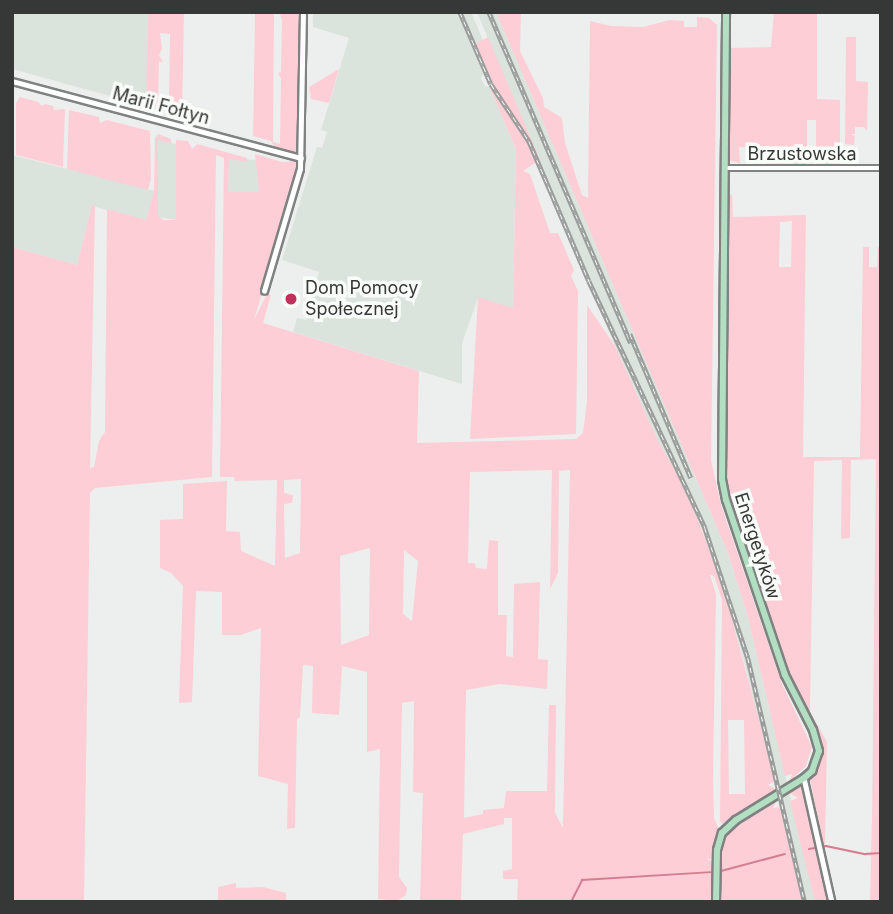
<!DOCTYPE html>
<html>
<head>
<meta charset="utf-8">
<style>
	body { margin:0 }
	#map { position:relative; width:893px; height:914px; overflow:hidden; background:#ecefed; font-family:Inter,sans-serif }
	div>[style] { position:absolute }
	[style*='--x'] { left:calc(var(--x)*1px); top:calc(var(--y)*1px); width:calc(var(--w)*1px); rotate:calc(var(--a)*1deg) }
	.built>* { inset:0; background:#dae4dd }
	.green>* { inset:0; background:#fdced6 }
	.stream>* { height:2px; margin:-1px; padding:0 1px; transform-origin:1px; border-radius:1px; background:#d27f90 }
	.roads { filter:drop-shadow(2px 0 #7f8280) drop-shadow(-2px 0 #7f8280) drop-shadow(0 2px #7f8280) drop-shadow(0 -2px #7f8280) }
	.minor>* { height:4.5px; margin:-2.25px; padding:0 2.25px; transform-origin:2.25px; border-radius:2.25px; background:#fff }
	.major>* { height:6px; margin:-3px; padding:0 3px; transform-origin:3px; border-radius:3px; background:#b2dfc1 }
	.rail>* { height:4.5px; margin-top:-2.25px; transform-origin:0; background:repeating-linear-gradient(90deg,#f9fdfa 0 5px,#9a9d9b 0 10px); box-sizing:border-box; border-block:2px solid #9a9d9b }
	.dots>* { width:19px; height:19px; translate:-50% -50%; box-sizing:border-box; border:4px solid #f9fdfa; border-radius:50% }
	span { translate:-50% -50%; white-space:nowrap; text-align:center; line-height:1.15; -webkit-text-stroke:7px #f9fdfa; paint-order:stroke }
	.street-label { font-size:18px; color:#363837 }
	.poi-label { font-size:18px; color:#363837 }
	.left { translate:0 -50%; text-align:left }
	.frame { position:absolute; inset:0; border:14px solid #363837; pointer-events:none }
</style>
</head>
<body>
<div id="map">
	<div class="built">
		<i style="clip-path:polygon(12px 12px,148px 12px,147px 106px,12px 69px)"></i>
		<i style="clip-path:polygon(313px 12px,471px 12px,483px 40px,472px 46px,483px 74px,481px 78px,485px 87px,489px 86px,516px 149px,513px 309px,478px 298px,462px 343px,462px 384px,293px 332px,297px 318px,307px 320px,319px 272px,282px 260px,317px 147px,322px 148px,327px 132px,321px 130px,349px 38px,313px 27px)"></i>
		<i style="clip-path:polygon(477px 12px,496px 12px,728px 553px,748px 617px,815px 902px,803px 902px,743px 657px,716px 565px,687px 491px,658px 441px,615px 346px)"></i>
		<i style="clip-path:polygon(158px 139px,176px 144px,176px 220px,158px 217px)"></i>
		<i style="clip-path:polygon(12px 155px,155px 191px,146px 220px,92px 206px,77px 265px,12px 247px)"></i>
		<i style="clip-path:polygon(229px 158px,257px 160px,259px 193px,228px 192px)"></i>
	</div>
	<div class="green">
		<i style="clip-path:polygon(evenodd,148px 12px,184px 12px,182px 116px,12px 70px,146px 106px,148px 12px,160px 33px,170px 34px,169px 107px,158px 104px,159px 62px,163px 62px,159px 55px,162px 49px,160px 33px)"></i>
		<i style="clip-path:polygon(255px 12px,274px 12px,273px 142px,280px 144px,281px 79px,278px 73px,281px 72px,282px 20px,280px 14px,300px 12px,299px 147px,296px 153px,277px 150px,271px 141px,253px 136px)"></i>
		<i style="clip-path:polygon(496px 12px,521px 12px,520px 51px,543px 98px,544px 107px,562px 118px,565px 143px,582px 195px,588px 198px,590px 21px,611px 26px,643px 27px,670px 20px,684px 21px,684px 27px,697px 27px,697px 17px,709px 18px,717px 25px,711px 460px,721px 505px,782px 684px,812px 747px,806px 766px,790px 781px,792px 774px,785px 776px,748px 617px,728px 553px)"></i>
		<i style="clip-path:polygon(774px 12px,817px 12px,817px 99px,840px 100px,840px 164px,844px 166px,816px 166px,816px 120px,807px 120px,807px 166px,760px 166px,760px 164px,767px 163px,767px 149px,750px 147px,739px 147px,740px 163px,743px 164px,728px 160px,729px 48px,771px 47px)"></i>
		<i style="clip-path:polygon(488px 37px,540px 160px,523px 171px,530px 174px,550px 233px,558px 233px,574px 270px,571px 276px,578px 291px,576px 434px,470px 439px,478px 297px,513px 308px,516px 149px,491px 91px,494px 86px,475px 44px)"></i>
		<i style="clip-path:polygon(846px 37px,856px 37px,856px 81px,868px 82px,867px 131px,864px 127px,855px 127px,855px 134px,850px 134px,855px 136px,854px 145px,845px 144px)"></i>
		<i style="clip-path:polygon(339px 69px,329px 103px,311px 99px,309px 87px)"></i>
		<i style="clip-path:polygon(20px 97px,38px 102px,42px 106px,45px 104px,53px 106px,54px 110px,65px 109px,63px 167px,16px 155px,16px 103px)"></i>
		<i style="clip-path:polygon(69px 110px,99px 117px,100px 123px,107px 120px,150px 131px,151px 179px,148px 190px,67px 169px)"></i>
		<i style="clip-path:polygon(evenodd,158px 134px,171px 139px,171px 143px,158px 140px,158px 216px,164px 220px,176px 220px,176px 140px,188px 141px,192px 149px,197px 144px,247px 158px,247px 162px,229px 159px,228px 192px,259px 192px,255px 154px,282px 162px,296px 161px,298px 169px,254px 320px,267px 294px,271px 295px,263px 323px,419px 371px,417px 443px,576px 439px,583px 433px,587px 401px,587px 305px,615px 346px,658px 441px,687px 491px,724px 589px,775px 781px,768px 785px,776px 789px,722px 824px,720px 821px,722px 600px,714px 576px,710px 575px,716px 594px,713px 775px,714px 818px,719px 829px,711px 859px,707px 859px,711px 861px,711px 902px,517px 902px,518px 879px,503px 879px,503px 871px,512px 869px,512px 818px,504px 818px,504px 824px,463px 834px,461px 902px,420px 902px,423px 793px,413px 792px,414px 701px,402px 703px,399px 877px,407px 888px,406px 895px,397px 901px,378px 899px,380px 749px,367px 752px,367px 672px,342px 666px,339px 715px,312px 713px,313px 666px,303px 665px,300px 717px,297px 719px,295px 828px,287px 829px,288px 784px,258px 776px,261px 628px,241px 635px,222px 635px,222px 592px,196px 591px,192px 702px,179px 703px,183px 586px,171px 573px,160px 568px,160px 520px,183px 519px,183px 484px,227px 481px,226px 531px,240px 532px,241px 551px,275px 566px,277px 480px,235px 481px,234px 477px,220px 477px,224px 158px,216px 155px,212px 477px,95px 488px,90px 493px,84px 902px,12px 902px,12px 247px,77px 265px,92px 205px,95px 206px,90px 468px,94px 467px,99px 441px,105px 432px,107px 209px,146px 220px,154px 192px,155px 138px,158px 134px,552px 470px,550px 589px,558px 573px,559px 471px,570px 470px,563px 828px,555px 813px,556px 705px,549px 705px,547px 791px,506px 791px,504px 808px,483px 810px,483px 814px,464px 818px,466px 690px,500px 684px,547px 689px,548px 660px,538px 659px,540px 582px,514px 584px,513px 657px,506px 656px,507px 615px,498px 615px,498px 541px,489px 540px,487px 569px,476px 568px,475px 563px,468px 563px,470px 472px,552px 470px,158px 134px,301px 479px,300px 553px,285px 558px,284px 504px,292px 503px,293px 495px,284px 493px,284px 480px,301px 479px,158px 134px,370px 548px,369px 635px,341px 645px,340px 556px,370px 548px,158px 134px,404px 550px,418px 561px,412px 621px,403px 614px,404px 550px,158px 134px,728px 720px,744px 720px,745px 794px,729px 794px,728px 720px)"></i>
		<i style="clip-path:polygon(evenodd,732px 194px,733px 217px,806px 215px,803px 457px,860px 457px,863px 247px,869px 247px,869px 267px,877px 267px,878px 247px,881px 247px,881px 902px,870px 902px,871px 856px,824px 847px,810px 779px,822px 758px,820px 739px,798px 698px,745px 544px,725px 475px,728px 459px,723px 458px,726px 199px,732px 194px,792px 221px,791px 267px,779px 267px,780px 222px,792px 221px,732px 194px,876px 459px,872px 820px,871px 852px,865px 853px,825px 845px,827px 742px,810px 712px,814px 461px,842px 460px,841px 539px,850px 538px,851px 460px,876px 459px)"></i>
		<i style="clip-path:polygon(798px 785px,804px 788px,829px 902px,815px 902px,790px 801px,798px 798px,788px 792px)"></i>
		<i style="clip-path:polygon(778px 798px,773px 808px,780px 807px,803px 902px,718px 902px,719px 851px,723px 839px,736px 824px)"></i>
		<i style="clip-path:polygon(236px 883px,236px 888px,263px 887px,286px 893px,286px 902px,218px 902px,218px 887px)"></i>
	</div>
	<div class="stream">
		<i style="--x:809;--y:849;--w:17;--a:-10"></i>
		<i style="--x:826;--y:846;--w:40;--a:12"></i>
		<i style="--x:865;--y:854;--w:16;--a:-4"></i>
		<i style="--x:721;--y:871;--w:66;--a:-14.9"></i>
		<i style="--x:571;--y:902;--w:25;--a:-63"></i>
		<i style="--x:582;--y:880;--w:129;--a:-3.5"></i>
	</div>
	<div class="roads">
		<div class="minor">
			<i style="--x:12;--y:81;--w:299;--a:14.9"></i>
			<i style="--x:724;--y:168;--w:157;--a:0"></i>
			<i style="--x:264;--y:291;--w:127;--a:-73.6"></i>
			<i style="--x:300;--y:169;--w:157;--a:-88.9"></i>
			<i style="--x:804;--y:778;--w:127;--a:77.3"></i>
		</div>
		<div class="major">
			<i style="--x:716;--y:902;--w:52;--a:-88.9"></i>
			<i style="--x:717;--y:850;--w:18;--a:-74"></i>
			<i style="--x:722;--y:833;--w:19;--a:-43"></i>
			<i style="--x:736;--y:820;--w:80;--a:-31.7"></i>
			<i style="--x:804;--y:778;--w:11;--a:-41"></i>
			<i style="--x:812;--y:771;--w:21;--a:-71"></i>
			<i style="--x:819;--y:751;--w:22;--a:-106"></i>
			<i style="--x:813;--y:730;--w:62;--a:-117"></i>
			<i style="--x:785;--y:675;--w:185;--a:-108.6"></i>
			<i style="--x:726;--y:500;--w:21;--a:-101"></i>
			<i style="--x:722;--y:479;--w:467;--a:-89.5"></i>
		</div>
	</div>
	<div class="rail">
		<i style="--x:460;--y:12;--w:78;--a:66.7"></i>
		<i style="--x:491;--y:84;--w:69;--a:56.3"></i>
		<i style="--x:529;--y:141;--w:152;--a:66.8"></i>
		<i style="--x:589;--y:281;--w:273;--a:64.8"></i>
		<i style="--x:705;--y:528;--w:137;--a:71.7"></i>
		<i style="--x:748;--y:658;--w:251;--a:76.9"></i>
		<i style="--x:489;--y:12;--w:360;--a:66.8"></i>
		<i style="--x:630;--y:334;--w:156;--a:67"></i>
	</div>
	<div class="dots">
		<i style="left:291px;top:299px;background:#c0315e"></i>
	</div>
	<div class="street-label">
		<span style="left:161px;top:106px;rotate:15deg">Marii Fołtyn</span>
		<span style="left:802px;top:154px">Brzustowska</span>
		<span style="left:757px;top:546px;rotate:72deg">Energetyków</span>
	</div>
	<div class="poi-label">
		<span class="left" style="left:305px;top:299px">Dom Pomocy<br>Społecznej</span>
	</div>
	<div class="frame"></div>
</div>
</body>
</html>
